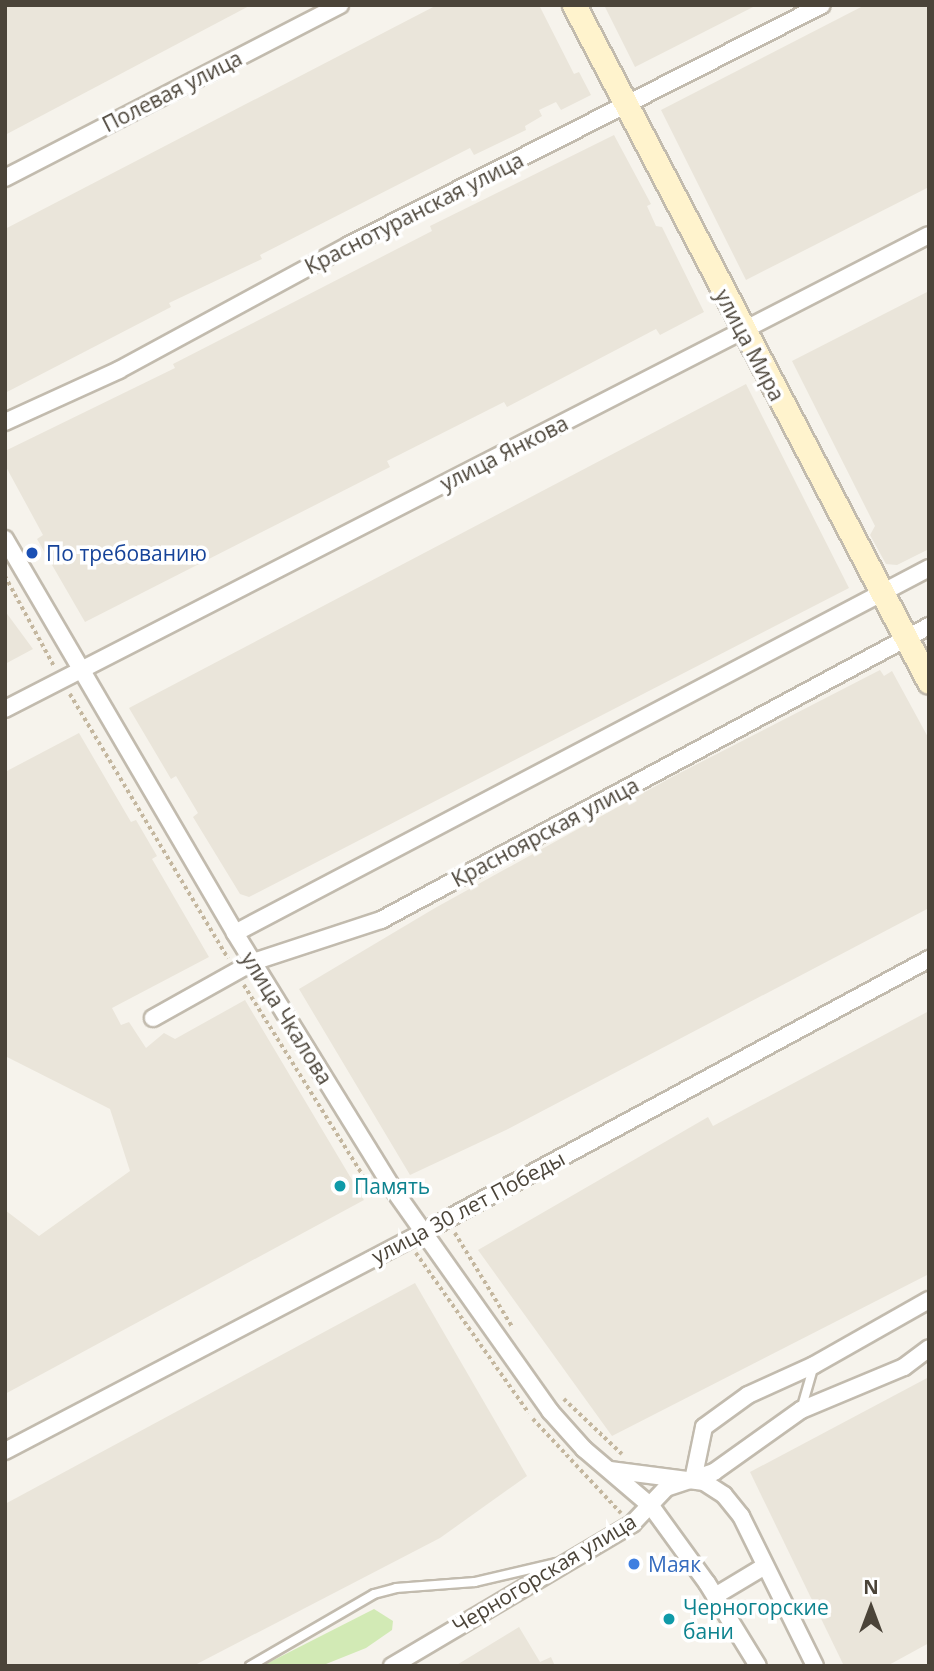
<!DOCTYPE html>
<html>
<head>
<meta charset="utf-8">
<style>
	body { margin:0 }
	#map { position:relative; width:934px; height:1671px; overflow:hidden; background:#f6f3ec; font-family:"Open Sans",sans-serif }
	div>[style] { position:absolute }
	[style*='--x'] { left:calc(var(--x)*1px); top:calc(var(--y)*1px); width:calc(var(--w)*1px); rotate:calc(var(--a)*1deg) }
	.residential>* { inset:0; background:#eae5da }
	.green>* { inset:0; background:#d2eab5 }
	.path>* { height:3.5px; margin-top:-1.75px; transform-origin:0; background:repeating-linear-gradient(90deg,#c4b79f 0 3.5px,transparent 0 7px) }
	.roads { filter:drop-shadow(2px 0 #c2bbae) drop-shadow(-2px 0 #c2bbae) drop-shadow(0 2px #c2bbae) drop-shadow(0 -2px #c2bbae) }
	.service>* { height:8px; margin:-4px; padding:0 4px; transform-origin:4px; border-radius:4px; background:#fff }
	.minor>* { height:16px; margin:-8px; padding:0 8px; transform-origin:8px; border-radius:8px; background:#fff }
	.secondary>* { height:23px; margin:-11.5px; padding:0 11.5px; transform-origin:11.5px; border-radius:11.5px; background:#fff3cd }
	.dots>* { width:19px; height:19px; translate:-50% -50%; box-sizing:border-box; border:4px solid #fff; border-radius:50% }
	span { translate:-50% -50%; white-space:nowrap; text-align:center; line-height:1.15; -webkit-text-stroke:7px #fff; paint-order:stroke }
	.street-label { font-size:21px; color:#4b4439 }
	.transit-label { font-size:21px; color:#164399 }
	.left { translate:0 -50%; text-align:left }
	.culture-label { font-size:21px; color:#0d838f }
	.shop-label { font-size:21px; color:#366cbe }
	.frame { position:absolute; inset:0; border:7px solid #4b4439; pointer-events:none }
	.north { position:absolute; left:836px; top:1573px; width:70px; height:70px; -webkit-text-stroke:5px #fff; paint-order:stroke; rotate:0deg; font-size:19px; font-weight:700; line-height:28px; text-align:center; color:#4b4439 }
	.north::after { content:''; display:block; margin:auto; width:24px; height:32px; background:#4b4439; clip-path:polygon(50% 0,100% 100%,50% 72%,0 100%) }
</style>
</head>
<body>
<div id="map">
	<div class="residential">
		<i style="clip-path:polygon(5px 5px,251px 5px,5px 135px)"></i>
		<i style="clip-path:polygon(437px 5px,539px 5px,574px 74px,579px 72px,591px 95px,561px 110px,556px 102px,539px 110px,542px 116px,525px 126px,526px 130px,474px 155px,470px 148px,260px 255px,262px 259px,169px 303px,171px 307px,5px 393px,5px 229px)"></i>
		<i style="clip-path:polygon(604px 5px,757px 5px,635px 67px)"></i>
		<i style="clip-path:polygon(865px 5px,929px 5px,929px 187px,746px 280px,661px 110px)"></i>
		<i style="clip-path:polygon(614px 135px,651px 204px,647px 206px,656px 226px,662px 227px,704px 312px,660px 335px,656px 329px,507px 407px,504px 402px,387px 461px,390px 467px,85px 622px,37px 539px,43px 535px,5px 465px,5px 451px,175px 368px,173px 364px,432px 231px,430px 226px)"></i>
		<i style="clip-path:polygon(929px 291px,929px 549px,897px 565px,886px 564px,870px 535px,875px 526px,792px 361px)"></i>
		<i style="clip-path:polygon(746px 384px,849px 588px,249px 897px,240px 894px,193px 817px,198px 813px,176px 776px,171px 779px,129px 708px)"></i>
		<i style="clip-path:polygon(5px 611px,33px 649px,5px 664px)"></i>
		<i style="clip-path:polygon(880px 670px,884px 676px,892px 671px,929px 739px,929px 908px,506px 1130px,410px 1175px,299px 989px,435px 908px,672px 777px)"></i>
		<i style="clip-path:polygon(79px 733px,131px 822px,136px 820px,157px 856px,152px 859px,209px 957px,112px 1008px,121px 1025px,129px 1022px,146px 1048px,164px 1033px,175px 1039px,245px 1000px,364px 1200px,5px 1394px,5px 1210px,39px 1236px,130px 1171px,110px 1109px,5px 1056px,5px 772px)"></i>
		<i style="clip-path:polygon(929px 1011px,929px 1274px,612px 1436px,478px 1250px,708px 1117px,713px 1126px)"></i>
		<i style="clip-path:polygon(415px 1283px,527px 1476px,440px 1538px,193px 1666px,5px 1666px,5px 1504px)"></i>
		<i style="clip-path:polygon(929px 1377px,929px 1643px,887px 1666px,844px 1666px,750px 1472px)"></i>
		<i style="clip-path:polygon(519px 1627px,540px 1662px,551px 1657px,555px 1666px,455px 1666px)"></i>
	</div>
	<div class="green">
		<i style="clip-path:polygon(374px 1609px,393px 1621px,392px 1630px,366px 1648px,321px 1666px,262px 1666px)"></i>
	</div>
	<div class="path">
		<i style="--x:5;--y:576;--w:102;--a:61.4"></i>
		<i style="--x:70;--y:694;--w:308;--a:59.1"></i>
		<i style="--x:244;--y:985;--w:251;--a:58"></i>
		<i style="--x:455;--y:1233;--w:111;--a:58.6"></i>
		<i style="--x:416;--y:1253;--w:196;--a:54.8"></i>
		<i style="--x:564;--y:1399;--w:80;--a:43.5"></i>
		<i style="--x:533;--y:1419;--w:129;--a:46.9"></i>
	</div>
	<div class="roads">
		<div class="service">
			<i style="--x:801;--y:1410;--w:47;--a:-73.9"></i>
			<i style="--x:250;--y:1666;--w:143;--a:-30.1"></i>
			<i style="--x:374;--y:1594;--w:23;--a:-15"></i>
			<i style="--x:396;--y:1588;--w:79;--a:-4.3"></i>
			<i style="--x:475;--y:1582;--w:83;--a:-13.2"></i>
		</div>
		<div class="minor">
			<i style="--x:5;--y:178;--w:377;--a:-27.3"></i>
			<i style="--x:5;--y:422;--w:125;--a:-24.5"></i>
			<i style="--x:119;--y:370;--w:262;--a:-28.5"></i>
			<i style="--x:349;--y:245;--w:530;--a:-26.9"></i>
			<i style="--x:5;--y:539;--w:456;--a:59.7"></i>
			<i style="--x:235;--y:933;--w:301;--a:58.3"></i>
			<i style="--x:393;--y:1189;--w:272;--a:54.7"></i>
			<i style="--x:550;--y:1411;--w:51;--a:48.2"></i>
			<i style="--x:584;--y:1449;--w:88;--a:40.4"></i>
			<i style="--x:651;--y:1506;--w:95;--a:54"></i>
			<i style="--x:707;--y:1583;--w:97;--a:58.4"></i>
			<i style="--x:5;--y:709;--w:1038;--a:-27.16"></i>
			<i style="--x:235;--y:933;--w:784;--a:-27.74"></i>
			<i style="--x:153;--y:1018;--w:115;--a:-29.2"></i>
			<i style="--x:253;--y:962;--w:135;--a:-18.2"></i>
			<i style="--x:381;--y:920;--w:622;--a:-28.21"></i>
			<i style="--x:5;--y:1451;--w:474;--a:-27.6"></i>
			<i style="--x:425;--y:1231;--w:573;--a:-28.35"></i>
			<i style="--x:610;--y:1470;--w:95;--a:7.3"></i>
			<i style="--x:704;--y:1482;--w:24;--a:33"></i>
			<i style="--x:724;--y:1495;--w:27;--a:51"></i>
			<i style="--x:741;--y:1516;--w:167;--a:63.7"></i>
			<i style="--x:693;--y:1480;--w:54;--a:-78.3"></i>
			<i style="--x:704;--y:1427;--w:54;--a:-36"></i>
			<i style="--x:748;--y:1395;--w:72;--a:-24.4"></i>
			<i style="--x:814;--y:1365;--w:132;--a:-29.5"></i>
			<i style="--x:715;--y:1596;--w:58;--a:-31"></i>
			<i style="--x:392;--y:1666;--w:279;--a:-30.6"></i>
			<i style="--x:632;--y:1524;--w:50;--a:-46.6"></i>
			<i style="--x:666;--y:1488;--w:51;--a:-18.4"></i>
			<i style="--x:714;--y:1472;--w:107;--a:-35.5"></i>
			<i style="--x:801;--y:1410;--w:112;--a:-22.7"></i>
			<i style="--x:904;--y:1367;--w:31;--a:-37"></i>
		</div>
		<div class="secondary">
			<i style="--x:574;--y:5;--w:764;--a:62.33"></i>
		</div>
	</div>
	<div class="dots">
		<i style="left:32px;top:553px;background:#1a4fb4"></i>
		<i style="left:340px;top:1186px;background:#0f9aa8"></i>
		<i style="left:634px;top:1564px;background:#3f7fe0"></i>
		<i style="left:669px;top:1619px;background:#0f9aa8"></i>
	</div>
	<div class="street-label">
		<span style="left:172px;top:91px;rotate:-27deg">Полевая улица</span>
		<span style="left:414px;top:213px;rotate:-27deg">Краснотуранская улица</span>
		<span style="left:750px;top:345px;rotate:62deg">улица Мира</span>
		<span style="left:504px;top:453px;rotate:-27deg">улица Янкова</span>
		<span style="left:545px;top:832px;rotate:-28deg">Красноярская улица</span>
		<span style="left:287px;top:1018px;rotate:58deg">улица Чкалова</span>
		<span style="left:468px;top:1207px;rotate:-28deg">улица 30 лет Победы</span>
		<span style="left:544px;top:1573px;rotate:-31deg">Черногорская улица</span>
	</div>
	<div class="transit-label">
		<span class="left" style="left:46px;top:553px">По требованию</span>
	</div>
	<div class="culture-label">
		<span class="left" style="left:354px;top:1186px">Память</span>
		<span class="left" style="left:683px;top:1619px">Черногорские<br>бани</span>
	</div>
	<div class="shop-label">
		<span class="left" style="left:648px;top:1564px">Маяк</span>
	</div>
	<div class="frame"></div>
	<div class="north">N</div>
</div>
</body>
</html>
